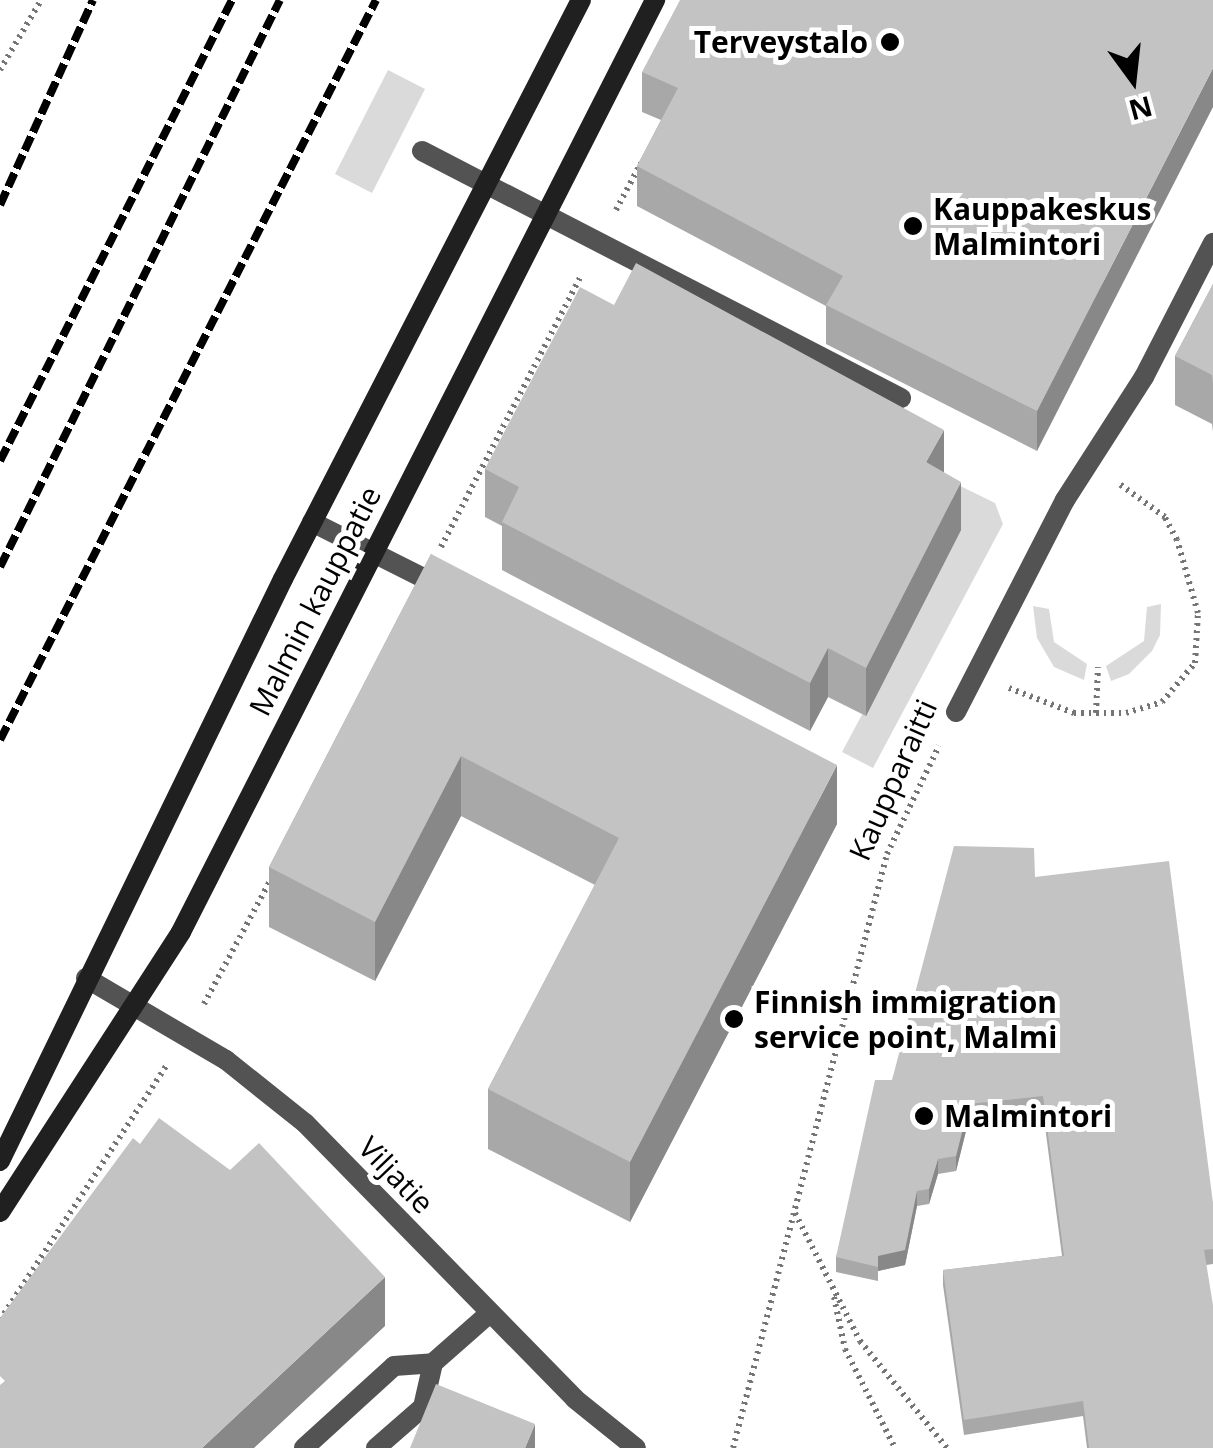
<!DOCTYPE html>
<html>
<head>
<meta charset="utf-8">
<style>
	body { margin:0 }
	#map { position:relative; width:1213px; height:1448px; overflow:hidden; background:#fff; font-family:"Open Sans",sans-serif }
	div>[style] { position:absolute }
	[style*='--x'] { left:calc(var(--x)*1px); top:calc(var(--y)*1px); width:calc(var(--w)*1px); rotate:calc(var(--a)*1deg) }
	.green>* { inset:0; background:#dadada }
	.path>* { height:6px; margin-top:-3px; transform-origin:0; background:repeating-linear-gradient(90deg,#757575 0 2.5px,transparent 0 7.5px) }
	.lane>* { height:20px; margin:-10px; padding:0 10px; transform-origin:10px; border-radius:10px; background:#535353 }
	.street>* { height:20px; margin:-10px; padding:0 10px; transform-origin:10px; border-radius:10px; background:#535353 }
	.secondary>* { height:20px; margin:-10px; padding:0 10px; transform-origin:10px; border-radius:10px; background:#202020 }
	.rail>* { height:8px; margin-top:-4px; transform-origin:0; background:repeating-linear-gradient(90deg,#000 0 15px,transparent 0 20px) }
	.wall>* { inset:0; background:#a8a8a8 }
	.shaded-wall>* { inset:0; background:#888 }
	.building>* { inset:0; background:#c3c3c3 }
	.dots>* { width:28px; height:28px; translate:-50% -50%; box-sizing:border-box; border:5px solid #fff; border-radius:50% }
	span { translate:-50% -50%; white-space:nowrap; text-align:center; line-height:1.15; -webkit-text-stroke:10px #fff; paint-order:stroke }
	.poi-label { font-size:30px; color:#000; font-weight:700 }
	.right { translate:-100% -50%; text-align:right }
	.left { translate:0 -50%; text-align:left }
	.street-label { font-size:30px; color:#000 }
	.north { position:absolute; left:1083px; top:30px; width:100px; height:100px; -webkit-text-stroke:8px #fff; paint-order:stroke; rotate:165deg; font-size:28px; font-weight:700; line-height:40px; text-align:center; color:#000 }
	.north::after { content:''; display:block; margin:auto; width:35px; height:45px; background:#000; clip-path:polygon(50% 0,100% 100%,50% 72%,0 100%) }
</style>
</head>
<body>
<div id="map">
	<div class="green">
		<i style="clip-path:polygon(388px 70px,425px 89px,372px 193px,335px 174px)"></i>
		<i style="clip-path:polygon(944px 478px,995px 503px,1003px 524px,873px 768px,842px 752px,960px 531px)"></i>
		<i style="clip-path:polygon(1161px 604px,1160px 635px,1152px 651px,1129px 674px,1111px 681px,1106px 666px,1144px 641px,1147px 607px)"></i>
		<i style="clip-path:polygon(1033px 606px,1049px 609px,1054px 642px,1087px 664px,1084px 680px,1054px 667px,1037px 638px)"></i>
	</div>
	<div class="path">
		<i style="--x:0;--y:70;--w:81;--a:-59.6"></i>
		<i style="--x:616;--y:210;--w:53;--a:-62"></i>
		<i style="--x:441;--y:547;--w:307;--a:-62.7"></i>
		<i style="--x:1009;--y:688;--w:70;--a:21"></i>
		<i style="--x:1074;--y:713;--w:52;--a:0"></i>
		<i style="--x:1126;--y:713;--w:38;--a:-17"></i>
		<i style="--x:1162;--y:702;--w:51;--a:-49.8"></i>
		<i style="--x:1195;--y:663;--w:50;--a:-86.6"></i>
		<i style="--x:1198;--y:613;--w:76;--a:-106"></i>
		<i style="--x:1177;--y:540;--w:26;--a:-118"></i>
		<i style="--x:1165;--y:517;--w:58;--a:-144.1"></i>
		<i style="--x:1096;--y:713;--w:46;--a:-87.5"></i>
		<i style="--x:204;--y:1004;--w:142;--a:-61.8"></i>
		<i style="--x:795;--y:1213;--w:144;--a:63.1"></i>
		<i style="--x:860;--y:1341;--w:138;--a:50.9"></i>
		<i style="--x:834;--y:1297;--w:53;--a:78.1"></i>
		<i style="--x:845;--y:1349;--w:111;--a:63.2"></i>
		<i style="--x:0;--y:1320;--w:303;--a:-56.8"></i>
		<i style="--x:733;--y:1448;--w:614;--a:-75.47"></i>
		<i style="--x:887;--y:854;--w:120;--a:-64.3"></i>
	</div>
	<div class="lane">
		<i style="--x:422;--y:151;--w:539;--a:27.28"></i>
		<i style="--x:312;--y:522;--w:147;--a:26.7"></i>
		<i style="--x:304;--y:1448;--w:122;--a:-42.3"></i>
		<i style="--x:394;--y:1366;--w:39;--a:-4"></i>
		<i style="--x:433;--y:1363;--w:76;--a:-41.3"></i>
		<i style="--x:376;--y:1448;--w:62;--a:-41.1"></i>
		<i style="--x:423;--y:1407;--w:45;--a:-77.2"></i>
	</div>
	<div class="street">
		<i style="--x:956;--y:712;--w:238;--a:-62.8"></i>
		<i style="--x:1065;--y:500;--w:146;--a:-57.3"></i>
		<i style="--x:1144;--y:377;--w:151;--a:-62.8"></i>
		<i style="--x:86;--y:978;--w:162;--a:30.4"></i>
		<i style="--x:226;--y:1060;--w:101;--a:38.6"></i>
		<i style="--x:305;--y:1123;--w:386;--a:45.6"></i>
		<i style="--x:575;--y:1399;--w:78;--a:38.8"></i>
	</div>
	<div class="secondary">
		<i style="--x:0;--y:1161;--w:647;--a:-64.07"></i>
		<i style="--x:283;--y:579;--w:651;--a:-62.77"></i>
		<i style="--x:0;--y:1212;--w:333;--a:-57.1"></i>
		<i style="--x:181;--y:932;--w:1046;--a:-63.04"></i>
	</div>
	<div class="rail">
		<i style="--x:0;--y:205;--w:225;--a:-65.6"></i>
		<i style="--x:0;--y:461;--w:516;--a:-63.29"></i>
		<i style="--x:0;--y:567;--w:632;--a:-63.72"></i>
		<i style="--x:0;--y:740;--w:830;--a:-63.06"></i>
	</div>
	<div class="wall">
		<i style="clip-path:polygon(1213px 0,1037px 451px,826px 344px,826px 306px,637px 206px,637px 166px,661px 120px,642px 112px,642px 72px)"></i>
		<i style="clip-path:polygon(1213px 284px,1213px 432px,1212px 424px,1175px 405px,1175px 356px)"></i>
		<i style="clip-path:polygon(485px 469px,944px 473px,961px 530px,866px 716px,828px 697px,810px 731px,502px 570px,502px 526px,485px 517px)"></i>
		<i style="clip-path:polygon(431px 554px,837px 824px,630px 1222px,488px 1149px,488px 1089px,595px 885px,461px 816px,375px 981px,269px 927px,269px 867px)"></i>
		<i style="clip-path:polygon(1035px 877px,1213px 1203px,1213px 1264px,1206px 1265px,1213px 1448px,1087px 1448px,1083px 1416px,964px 1435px,943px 1285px,943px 1270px,1062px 1256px,1043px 1111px,969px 1119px,956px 1171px,938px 1174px,929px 1204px,917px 1206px,905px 1265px,878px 1271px,878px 1281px,836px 1272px,836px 1257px,892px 1080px)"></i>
	</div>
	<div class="shaded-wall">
		<i style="clip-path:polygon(1213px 68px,1213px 107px,1037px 451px,1037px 411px)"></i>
		<i style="clip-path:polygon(944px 430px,944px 478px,926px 462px)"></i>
		<i style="clip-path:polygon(961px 482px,961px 530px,866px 716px,866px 668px)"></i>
		<i style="clip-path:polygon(828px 648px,828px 697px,810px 731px,810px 683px)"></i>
		<i style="clip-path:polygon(461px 756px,461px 816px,375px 981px,375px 922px)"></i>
		<i style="clip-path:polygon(837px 765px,837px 824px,630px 1222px,630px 1162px)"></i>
		<i style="clip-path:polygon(969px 1104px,969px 1119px,956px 1171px,956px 1156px)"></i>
		<i style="clip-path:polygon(938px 1159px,938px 1174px,929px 1204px,929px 1189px)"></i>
		<i style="clip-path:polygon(917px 1191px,917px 1206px,905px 1265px,878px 1271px,878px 1256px)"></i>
		<i style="clip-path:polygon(385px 1277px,385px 1326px,254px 1448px,202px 1448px)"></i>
		<i style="clip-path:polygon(535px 1424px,535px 1448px,525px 1448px)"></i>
	</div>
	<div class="building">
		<i style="clip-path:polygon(680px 0,1213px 0,1213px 68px,1037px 411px,826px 305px,843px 276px,637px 166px,678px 88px,642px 72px)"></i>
		<i style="clip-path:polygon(636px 263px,944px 430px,926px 462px,961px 482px,866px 668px,828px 648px,810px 683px,502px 522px,519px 487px,485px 469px,580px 287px,614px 305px)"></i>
		<i style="clip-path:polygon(1213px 284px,1213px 384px,1212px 375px,1175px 356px)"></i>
		<i style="clip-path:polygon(431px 554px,837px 765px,630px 1162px,488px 1089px,619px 838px,461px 756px,375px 922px,269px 867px)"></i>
		<i style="clip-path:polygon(954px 846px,1034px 848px,1035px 877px,1169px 861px,1213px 1203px,1213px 1249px,1204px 1250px,1213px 1305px,1213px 1448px,1089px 1448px,1083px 1401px,964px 1420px,943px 1270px,1064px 1256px,1043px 1096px,969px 1104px,956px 1156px,938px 1159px,929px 1189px,917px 1191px,905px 1250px,878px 1256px,878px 1267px,836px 1257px,875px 1080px,892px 1080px)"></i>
		<i style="clip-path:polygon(159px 1118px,230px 1170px,259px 1143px,385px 1277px,202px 1448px,0 1448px,0 1385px,5px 1381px,0 1376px,0 1318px,133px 1138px,140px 1144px)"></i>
		<i style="clip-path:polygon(436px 1384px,535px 1424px,525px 1448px,410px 1448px)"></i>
	</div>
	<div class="dots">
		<i style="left:890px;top:42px;background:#000"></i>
		<i style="left:913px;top:226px;background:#000"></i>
		<i style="left:734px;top:1019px;background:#000"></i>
		<i style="left:924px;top:1116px;background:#000"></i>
	</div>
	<div class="poi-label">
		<span class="right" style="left:868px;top:42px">Terveystalo</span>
		<span class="left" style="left:933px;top:226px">Kauppakeskus<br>Malmintori</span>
		<span class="left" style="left:754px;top:1019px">Finnish immigration<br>service point, Malmi</span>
		<span class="left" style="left:944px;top:1116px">Malmintori</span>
	</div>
	<div class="street-label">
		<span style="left:315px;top:601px;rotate:-63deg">Malmin kauppatie</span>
		<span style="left:893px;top:780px;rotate:-66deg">Kaupparaitti</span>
		<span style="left:396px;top:1175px;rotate:46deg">Viljatie</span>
	</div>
	<div class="north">N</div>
</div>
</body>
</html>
